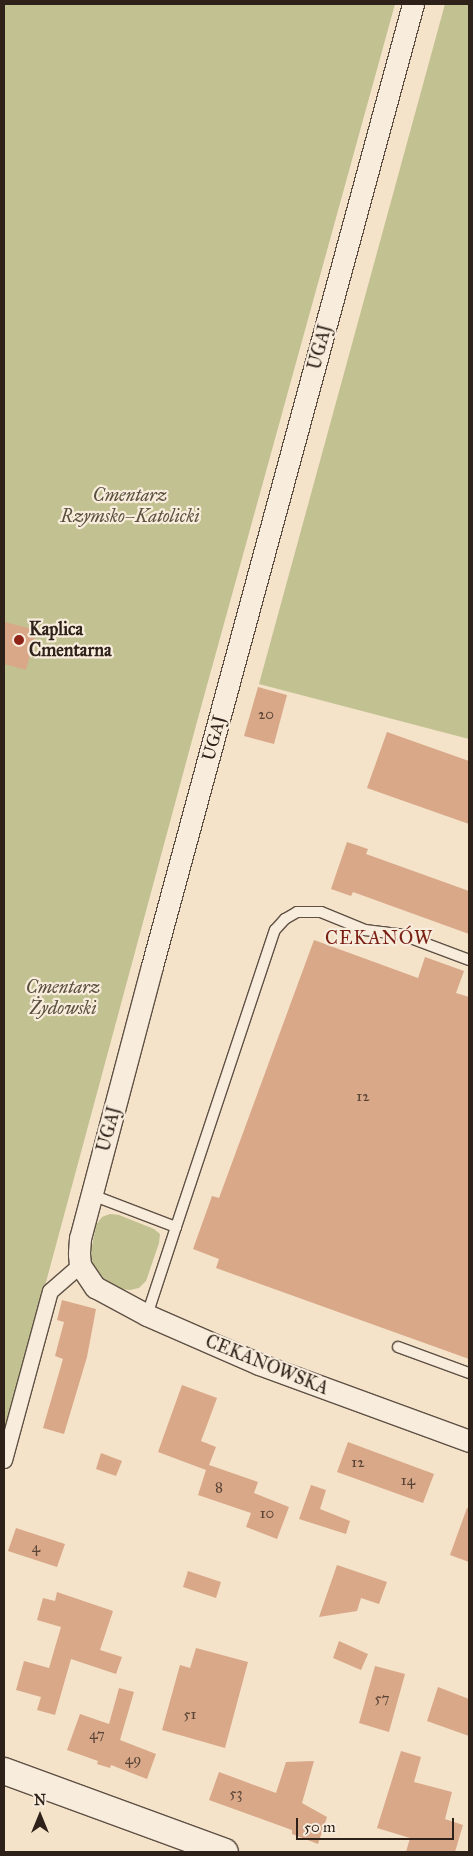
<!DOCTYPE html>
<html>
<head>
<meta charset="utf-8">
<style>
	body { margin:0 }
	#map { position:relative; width:473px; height:1856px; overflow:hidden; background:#f4e2c9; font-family:"IM FELL Great Primer",serif }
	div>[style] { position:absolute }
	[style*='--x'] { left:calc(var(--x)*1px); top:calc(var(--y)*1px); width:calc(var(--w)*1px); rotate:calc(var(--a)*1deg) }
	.green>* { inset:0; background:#c2c191 }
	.building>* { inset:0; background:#d9a889 }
	.roads { filter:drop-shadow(1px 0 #5f5145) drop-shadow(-1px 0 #5f5145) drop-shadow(0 1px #5f5145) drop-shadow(0 -1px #5f5145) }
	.service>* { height:10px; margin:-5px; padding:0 5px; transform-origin:5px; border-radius:5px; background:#f8ecdc }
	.pedestrian>* { height:15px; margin:-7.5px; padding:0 7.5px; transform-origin:7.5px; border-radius:7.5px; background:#f8ecdc }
	.minor>* { height:21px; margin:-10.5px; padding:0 10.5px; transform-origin:10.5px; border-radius:10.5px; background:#f8ecdc }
	.tertiary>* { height:26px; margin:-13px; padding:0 13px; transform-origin:13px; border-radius:13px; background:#f8ecdc }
	.dots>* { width:14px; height:14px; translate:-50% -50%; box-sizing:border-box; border:2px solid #f8ecdc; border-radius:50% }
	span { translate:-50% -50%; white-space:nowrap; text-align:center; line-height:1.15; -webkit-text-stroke:4.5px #f8ecdc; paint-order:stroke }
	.number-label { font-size:15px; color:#584335 }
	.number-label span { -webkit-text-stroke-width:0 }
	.street-label { font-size:18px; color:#2d2119 }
	.park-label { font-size:18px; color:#5a513d; font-style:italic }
	.poi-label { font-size:18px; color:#2d2119; font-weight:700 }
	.left { translate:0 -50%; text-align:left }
	.neighbourhood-label { font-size:19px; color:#7a1f14; letter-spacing:1px }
	.frame { position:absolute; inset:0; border:5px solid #2d2119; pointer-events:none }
	.north { position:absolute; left:15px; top:1791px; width:50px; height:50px; -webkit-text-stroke:4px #f8ecdc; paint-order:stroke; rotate:0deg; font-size:14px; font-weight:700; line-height:20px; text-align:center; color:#2d2119 }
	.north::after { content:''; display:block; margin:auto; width:18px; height:22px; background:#2d2119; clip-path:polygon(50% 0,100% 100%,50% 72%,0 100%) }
	.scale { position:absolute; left:296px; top:1818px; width:158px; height:22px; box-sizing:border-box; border:2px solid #2d2119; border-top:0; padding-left:6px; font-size:15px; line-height:18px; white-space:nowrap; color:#2d2119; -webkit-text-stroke:4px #f8ecdc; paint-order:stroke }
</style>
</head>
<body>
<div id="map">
	<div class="green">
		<i style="clip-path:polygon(4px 4px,395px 4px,201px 707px,4px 1438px)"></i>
		<i style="clip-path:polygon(445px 4px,469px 4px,469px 739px,259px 684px)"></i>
		<i style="clip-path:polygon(110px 1214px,119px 1215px,154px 1229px,160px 1234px,159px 1243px,146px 1281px,139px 1288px,130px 1290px,121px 1289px,100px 1278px,93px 1267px,90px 1256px,96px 1225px,102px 1217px)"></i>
	</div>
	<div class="building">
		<i style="clip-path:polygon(4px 622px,37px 630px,26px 670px,4px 664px)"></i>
		<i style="clip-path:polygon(258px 687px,287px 695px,274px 744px,244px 736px)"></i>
		<i style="clip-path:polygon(387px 732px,469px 761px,469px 824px,367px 788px)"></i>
		<i style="clip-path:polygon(347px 842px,368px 849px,366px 854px,469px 891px,469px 934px,353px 892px,351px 896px,331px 889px)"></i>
		<i style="clip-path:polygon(314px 940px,418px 978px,425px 957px,464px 971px,456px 993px,469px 997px,469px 1359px,216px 1268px,219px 1259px,193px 1249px,212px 1196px,219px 1198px)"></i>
		<i style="clip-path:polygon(62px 1300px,96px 1309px,87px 1357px,64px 1434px,43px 1428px,63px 1359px,55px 1356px,64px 1322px,57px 1320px)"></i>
		<i style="clip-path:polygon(182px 1385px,217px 1398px,201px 1441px,216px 1447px,209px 1465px,258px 1482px,254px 1493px,289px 1507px,277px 1539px,246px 1527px,251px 1513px,198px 1495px,206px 1470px,158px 1452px)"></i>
		<i style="clip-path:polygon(348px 1442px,434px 1474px,423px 1503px,337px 1472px)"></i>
		<i style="clip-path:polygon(101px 1453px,122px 1461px,116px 1476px,96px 1469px)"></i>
		<i style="clip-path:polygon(311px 1485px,326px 1490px,320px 1509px,350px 1521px,346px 1534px,299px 1519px)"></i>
		<i style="clip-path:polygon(467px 1508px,469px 1509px,469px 1562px,450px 1555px)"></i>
		<i style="clip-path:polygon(16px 1528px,65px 1544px,57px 1567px,8px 1551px)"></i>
		<i style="clip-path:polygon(337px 1565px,387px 1582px,379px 1604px,361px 1598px,357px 1611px,319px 1617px)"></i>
		<i style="clip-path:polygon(188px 1571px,221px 1582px,216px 1598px,183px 1587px)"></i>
		<i style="clip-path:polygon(57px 1592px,113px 1611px,100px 1650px,122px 1657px,116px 1674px,71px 1659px,55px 1715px,37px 1710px,41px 1697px,16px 1690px,24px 1661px,49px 1668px,61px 1627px,37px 1620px,43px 1598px,55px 1601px)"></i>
		<i style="clip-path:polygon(339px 1641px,368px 1654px,361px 1670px,333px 1658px)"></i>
		<i style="clip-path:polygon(196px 1648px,248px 1662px,225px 1748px,162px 1730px,180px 1665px,190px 1668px)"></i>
		<i style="clip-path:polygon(375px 1666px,405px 1674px,389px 1732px,359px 1723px)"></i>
		<i style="clip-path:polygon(438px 1687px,469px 1699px,469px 1736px,427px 1721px)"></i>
		<i style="clip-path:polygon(119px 1688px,134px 1692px,120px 1740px,156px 1754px,147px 1779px,111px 1765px,110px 1768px,97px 1764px,98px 1761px,67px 1750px,80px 1714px,109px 1724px)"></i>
		<i style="clip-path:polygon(401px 1751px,421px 1757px,414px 1782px,452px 1792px,445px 1819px,463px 1825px,455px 1852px,406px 1852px,410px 1838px,377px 1828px)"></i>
		<i style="clip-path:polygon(314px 1761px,302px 1803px,327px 1817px,318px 1844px,292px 1834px,292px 1830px,209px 1800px,219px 1772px,276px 1793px,286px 1762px)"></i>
	</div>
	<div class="roads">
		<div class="service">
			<i style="--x:92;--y:1195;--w:90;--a:20.9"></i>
			<i style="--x:176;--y:1227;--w:93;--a:108.2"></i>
			<i style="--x:176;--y:1227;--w:313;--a:-71.6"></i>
			<i style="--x:275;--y:930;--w:15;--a:-48"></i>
			<i style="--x:285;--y:919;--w:14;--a:-30"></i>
			<i style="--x:297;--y:912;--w:24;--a:0"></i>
			<i style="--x:321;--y:912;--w:48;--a:22.2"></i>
			<i style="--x:365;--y:930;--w:35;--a:7"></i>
			<i style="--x:400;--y:934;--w:74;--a:20.6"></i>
			<i style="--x:398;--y:1347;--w:76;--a:20.1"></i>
		</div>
		<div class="pedestrian">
			<i style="--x:4;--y:1460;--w:175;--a:-74.8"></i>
			<i style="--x:50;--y:1291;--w:40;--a:-41"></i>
		</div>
		<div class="minor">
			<i style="--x:413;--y:4;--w:997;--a:105.18"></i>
			<i style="--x:152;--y:966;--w:281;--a:104.8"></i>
			<i style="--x:80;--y:1238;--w:16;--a:94"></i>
			<i style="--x:79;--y:1254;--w:11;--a:85"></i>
			<i style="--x:80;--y:1265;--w:27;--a:56"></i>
			<i style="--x:95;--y:1287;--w:59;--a:28.3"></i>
			<i style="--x:147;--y:1315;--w:122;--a:23.6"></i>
			<i style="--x:259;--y:1364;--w:224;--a:20.1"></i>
		</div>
		<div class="tertiary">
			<i style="--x:4;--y:1771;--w:235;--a:20.1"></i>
		</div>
	</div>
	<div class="dots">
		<i style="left:19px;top:640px;background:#8f2418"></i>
	</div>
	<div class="number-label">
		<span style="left:266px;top:715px">20</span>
		<span style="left:363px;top:1097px">12</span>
		<span style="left:358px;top:1463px">12</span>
		<span style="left:408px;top:1481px">14</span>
		<span style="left:219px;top:1488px">8</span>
		<span style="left:267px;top:1514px">10</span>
		<span style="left:36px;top:1548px">4</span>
		<span style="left:382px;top:1699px">57</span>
		<span style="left:190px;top:1715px">51</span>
		<span style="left:97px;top:1735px">47</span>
		<span style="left:133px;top:1760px">49</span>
		<span style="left:236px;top:1794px">53</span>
	</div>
	<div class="street-label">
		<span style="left:320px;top:347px;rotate:-75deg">UGAJ</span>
		<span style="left:214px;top:738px;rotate:-75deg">UGAJ</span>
		<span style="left:109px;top:1129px;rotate:-75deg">UGAJ</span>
		<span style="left:267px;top:1365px;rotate:22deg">CEKANOWSKA</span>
	</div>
	<div class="park-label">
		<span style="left:130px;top:506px">Cmentarz<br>Rzymsko–Katolicki</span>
		<span style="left:63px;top:998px">Cmentarz<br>Żydowski</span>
	</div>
	<div class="poi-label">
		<span class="left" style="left:29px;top:640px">Kaplica<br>Cmentarna</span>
	</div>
	<div class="neighbourhood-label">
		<span style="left:379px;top:938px">CEKANÓW</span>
	</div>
	<div class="frame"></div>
	<div class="north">N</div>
	<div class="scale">50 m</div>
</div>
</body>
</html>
